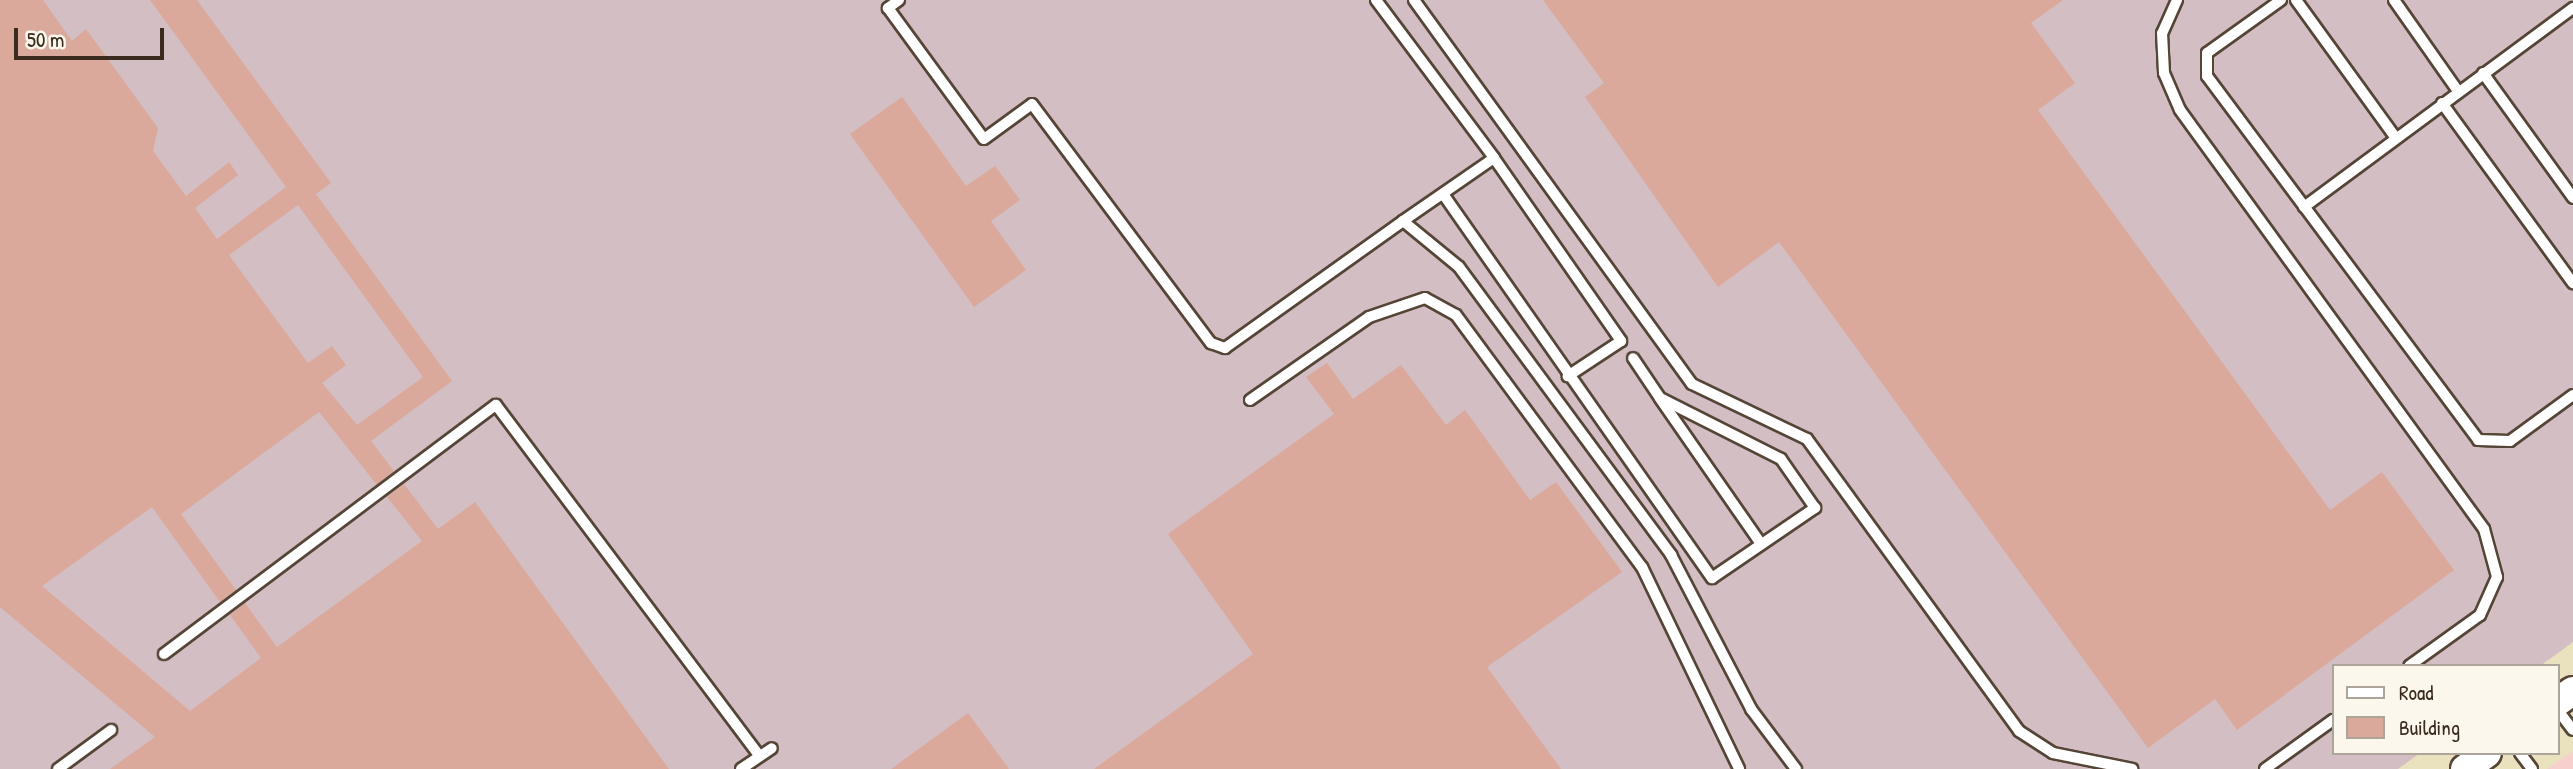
<!DOCTYPE html>
<html>
<head>
<meta charset="utf-8">
<style>
	body { margin:0 }
	#map { position:relative; width:2573px; height:769px; overflow:hidden; background:#eae1bf; font-family:"Patrick Hand",sans-serif }
	div>[style] { position:absolute }
	[style*='--x'] { left:calc(var(--x)*1px); top:calc(var(--y)*1px); width:calc(var(--w)*1px); rotate:calc(var(--a)*1deg) }
	.built>* { inset:0; background:#f7d0cd }
	.industrial>* { inset:0; background:#d2bec3 }
	.building>* { inset:0; background:#dba99b }
	.roads { filter:drop-shadow(2px 0 #554536) drop-shadow(-2px 0 #554536) drop-shadow(0 2px #554536) drop-shadow(0 -2px #554536) }
	.service>* { height:10px; margin:-5px; padding:0 5px; transform-origin:5px; border-radius:5px; background:#fff }
	.tertiary>* { height:28px; margin:-14px; padding:0 14px; transform-origin:14px; border-radius:14px; background:#fff }
	span { translate:-50% -50%; white-space:nowrap; text-align:center; line-height:1.15; -webkit-text-stroke:5px #fbf7ec; paint-order:stroke }
	.legend { position:absolute; left:2332px; top:664px; width:228px; height:91px; box-sizing:border-box; background:#fbf7ec; border:2px solid #aea59a; margin:0; padding:9px 12px; list-style:none; font-size:21px; color:#3b2a1e }
	.legend li { display:flex; align-items:center; gap:14px; height:35px }
	.legend b { width:35px; border:2px solid #aea59a }
	.scale { position:absolute; left:14px; top:28px; width:150px; height:32px; box-sizing:border-box; border:4px solid #3b2a1e; border-top:0; padding-left:9px; font-size:21px; line-height:24px; white-space:nowrap; color:#3b2a1e; -webkit-text-stroke:5px #fbf7ec; paint-order:stroke }
</style>
</head>
<body>
<div id="map">
	<div class="built">
		<i style="clip-path:polygon(2573px 751px,2573px 769px,2547px 769px)"></i>
	</div>
	<div class="industrial">
		<i style="clip-path:polygon(0 0,2573px 0,2573px 642px,2540px 666px,2333px 666px,2333px 753px,2420px 753px,2398px 769px,0 769px)"></i>
	</div>
	<div class="building">
		<i style="clip-path:polygon(evenodd,0 0,43px 0,72px 41px,86px 29px,158px 128px,153px 151px,186px 196px,229px 162px,238px 175px,195px 208px,217px 239px,286px 187px,150px 0,197px 0,331px 183px,316px 194px,452px 381px,371px 441px,394px 471px,377px 485px,319px 412px,181px 514px,236px 590px,220px 602px,152px 507px,42px 586px,190px 711px,261px 658px,230px 615px,245px 603px,277px 647px,422px 541px,387px 497px,404px 484px,438px 529px,475px 502px,669px 769px,110px 769px,155px 737px,0 607px,0 0,298px 205px,423px 377px,357px 425px,322px 383px,346px 365px,332px 346px,308px 363px,229px 255px,298px 205px)"></i>
		<i style="clip-path:polygon(1543px 0,2063px 0,2031px 23px,2075px 83px,2038px 110px,2330px 510px,2382px 472px,2454px 570px,2237px 730px,2215px 699px,2148px 748px,1779px 242px,1718px 287px,1585px 97px,1604px 83px)"></i>
		<i style="clip-path:polygon(902px 97px,966px 186px,995px 166px,1020px 200px,991px 221px,1026px 270px,974px 307px,850px 134px)"></i>
		<i style="clip-path:polygon(1327px 363px,1353px 399px,1401px 365px,1446px 425px,1465px 410px,1530px 500px,1556px 482px,1622px 572px,1487px 667px,1561px 769px,1094px 769px,1253px 654px,1168px 534px,1334px 414px,1306px 377px)"></i>
		<i style="clip-path:polygon(968px 713px,1009px 769px,891px 769px)"></i>
	</div>
	<div class="roads">
		<div class="service">
			<i style="--x:899;--y:0;--w:14;--a:144"></i>
			<i style="--x:888;--y:8;--w:162;--a:53.8"></i>
			<i style="--x:984;--y:139;--w:59;--a:-36.1"></i>
			<i style="--x:1032;--y:104;--w:299;--a:53.2"></i>
			<i style="--x:1211;--y:343;--w:15;--a:20"></i>
			<i style="--x:1225;--y:348;--w:219;--a:-35.5"></i>
			<i style="--x:1403;--y:221;--w:72;--a:39.4"></i>
			<i style="--x:1459;--y:267;--w:358;--a:53.6"></i>
			<i style="--x:1671;--y:555;--w:174;--a:62.5"></i>
			<i style="--x:1751;--y:709;--w:75;--a:53.1"></i>
			<i style="--x:1376;--y:0;--w:197;--a:53.2"></i>
			<i style="--x:1494;--y:158;--w:111;--a:145.3"></i>
			<i style="--x:1414;--y:0;--w:474;--a:54.1"></i>
			<i style="--x:1692;--y:384;--w:127;--a:25.6"></i>
			<i style="--x:1807;--y:439;--w:361;--a:54"></i>
			<i style="--x:2019;--y:731;--w:40;--a:32.9"></i>
			<i style="--x:2053;--y:753;--w:81;--a:11.4"></i>
			<i style="--x:2177;--y:0;--w:36;--a:114"></i>
			<i style="--x:2162;--y:33;--w:40;--a:87.1"></i>
			<i style="--x:2164;--y:73;--w:40;--a:66.6"></i>
			<i style="--x:2180;--y:110;--w:518;--a:54.04"></i>
			<i style="--x:2484;--y:529;--w:50;--a:74.8"></i>
			<i style="--x:2497;--y:577;--w:42;--a:114.1"></i>
			<i style="--x:2480;--y:615;--w:87;--a:144.3"></i>
			<i style="--x:2281;--y:0;--w:91;--a:144.4"></i>
			<i style="--x:2207;--y:53;--w:23;--a:90"></i>
			<i style="--x:2207;--y:76;--w:454;--a:53.3"></i>
			<i style="--x:2478;--y:440;--w:32;--a:2"></i>
			<i style="--x:2510;--y:441;--w:78;--a:-36.1"></i>
			<i style="--x:2296;--y:0;--w:170;--a:54.1"></i>
			<i style="--x:2394;--y:0;--w:111;--a:54.9"></i>
			<i style="--x:2483;--y:73;--w:154;--a:54.2"></i>
			<i style="--x:2442;--y:103;--w:223;--a:54"></i>
			<i style="--x:1494;--y:158;--w:223;--a:55.2"></i>
			<i style="--x:1621;--y:341;--w:64;--a:146.6"></i>
			<i style="--x:1443;--y:194;--w:469;--a:55"></i>
			<i style="--x:1712;--y:578;--w:125;--a:-34.2"></i>
			<i style="--x:1815;--y:508;--w:60;--a:-124.8"></i>
			<i style="--x:1781;--y:459;--w:136;--a:-153.2"></i>
			<i style="--x:1660;--y:398;--w:48;--a:-124"></i>
			<i style="--x:2304;--y:207;--w:335;--a:-36.5"></i>
			<i style="--x:1250;--y:400;--w:145;--a:-34.9"></i>
			<i style="--x:1369;--y:317;--w:59;--a:-18.7"></i>
			<i style="--x:1425;--y:298;--w:35;--a:29"></i>
			<i style="--x:1456;--y:315;--w:313;--a:53.6"></i>
			<i style="--x:1642;--y:567;--w:224;--a:64.3"></i>
			<i style="--x:1661;--y:400;--w:175;--a:55.2"></i>
			<i style="--x:164;--y:654;--w:415;--a:-36.9"></i>
			<i style="--x:496;--y:405;--w:439;--a:53.1"></i>
			<i style="--x:2557;--y:709;--w:26;--a:53"></i>
			<i style="--x:2520;--y:753;--w:20;--a:53"></i>
			<i style="--x:58;--y:769;--w:66;--a:-36.3"></i>
			<i style="--x:741;--y:769;--w:37;--a:-34"></i>
			<i style="--x:2265;--y:769;--w:84;--a:-35.8"></i>
		</div>
		<div class="tertiary">
			<i style="--x:2557;--y:702;--w:19;--a:-35"></i>
			<i style="--x:2465;--y:769;--w:27;--a:-36"></i>
		</div>
	</div>
	<ul class="legend">
	<li><b style="height:9px;background:#fff"></b>Road</li>
	<li><b style="height:19px;background:#dba99b"></b>Building</li>
	</ul>
	<div class="scale">50 m</div>
</div>
</body>
</html>
